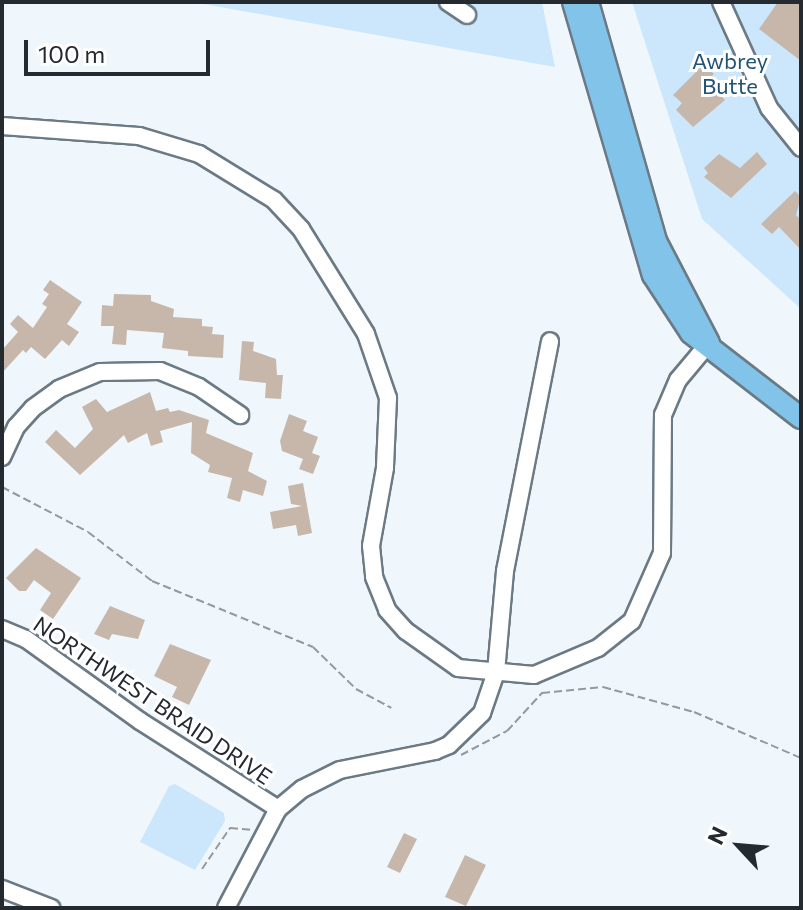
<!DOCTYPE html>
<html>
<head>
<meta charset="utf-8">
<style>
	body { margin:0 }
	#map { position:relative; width:803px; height:910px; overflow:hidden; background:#f0f7fc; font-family:Commissioner,sans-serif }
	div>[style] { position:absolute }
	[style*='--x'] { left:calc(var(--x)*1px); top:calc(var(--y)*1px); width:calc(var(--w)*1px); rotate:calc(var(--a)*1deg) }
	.green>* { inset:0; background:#cce7fb }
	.building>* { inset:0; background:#c6b7aa }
	.path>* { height:2px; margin-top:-1px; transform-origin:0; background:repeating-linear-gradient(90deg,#93999e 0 8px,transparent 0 12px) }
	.roads { filter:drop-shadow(2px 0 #6b7a85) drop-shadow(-2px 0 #6b7a85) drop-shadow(0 2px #6b7a85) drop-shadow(0 -2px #6b7a85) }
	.minor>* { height:16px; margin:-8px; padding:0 8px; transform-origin:8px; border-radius:8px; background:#fff }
	.major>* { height:20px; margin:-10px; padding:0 10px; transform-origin:10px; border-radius:10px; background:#82c3ea }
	span { translate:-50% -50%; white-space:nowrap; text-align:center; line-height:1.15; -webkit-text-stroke:6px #fff; paint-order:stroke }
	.park-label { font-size:22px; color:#205374 }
	.street-label { font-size:22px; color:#242a2f }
	.frame { position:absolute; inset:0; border:4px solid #242a2f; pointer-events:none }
	.north { position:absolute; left:699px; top:806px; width:80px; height:80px; -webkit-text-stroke:6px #fff; paint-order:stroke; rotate:296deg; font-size:22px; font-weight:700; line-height:32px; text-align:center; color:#242a2f }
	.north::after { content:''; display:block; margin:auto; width:28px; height:36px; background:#242a2f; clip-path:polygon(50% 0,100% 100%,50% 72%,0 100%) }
	.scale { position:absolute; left:24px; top:40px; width:186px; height:36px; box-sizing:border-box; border:4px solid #242a2f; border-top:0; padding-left:10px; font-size:24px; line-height:28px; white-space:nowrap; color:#242a2f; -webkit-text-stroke:6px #fff; paint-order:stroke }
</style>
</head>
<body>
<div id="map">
	<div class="green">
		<i style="clip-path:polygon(192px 2px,542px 2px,555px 67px)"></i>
		<i style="clip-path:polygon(632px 2px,801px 2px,801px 309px,702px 219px)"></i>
		<i style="clip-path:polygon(175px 784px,224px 813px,225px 821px,195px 870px,140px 842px,169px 786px)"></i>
	</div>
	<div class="building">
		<i style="clip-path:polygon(778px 2px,801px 2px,801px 61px,759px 29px)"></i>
		<i style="clip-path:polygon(704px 64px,714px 74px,707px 81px,725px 100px,693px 127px,676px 110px,682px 103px,673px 95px)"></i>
		<i style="clip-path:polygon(757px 152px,767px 164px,731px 198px,704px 177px,708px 173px,704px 168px,719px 154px,740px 168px)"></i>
		<i style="clip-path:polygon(795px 191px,801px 197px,796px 215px,801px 220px,801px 250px,779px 227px,772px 234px,761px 224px)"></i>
		<i style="clip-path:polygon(50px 280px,82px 302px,67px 324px,79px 332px,69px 346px,62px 340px,45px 359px,31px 347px,26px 353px,23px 350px,2px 373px,2px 350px,18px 332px,10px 324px,18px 315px,33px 328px,47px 307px,42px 304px,49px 294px,43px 290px)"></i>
		<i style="clip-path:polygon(114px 294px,151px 295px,151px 301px,174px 309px,173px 317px,202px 319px,202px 326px,213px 327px,212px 334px,224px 335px,223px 358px,188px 356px,188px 351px,162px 348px,164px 333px,127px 330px,126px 345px,112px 344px,114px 326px,101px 326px,102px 305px,113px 306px)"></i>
		<i style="clip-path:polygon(242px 341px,254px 342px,253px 351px,276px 359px,277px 375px,283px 375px,281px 399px,265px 398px,266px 383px,239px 380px)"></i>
		<i style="clip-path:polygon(150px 392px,156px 411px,168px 408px,170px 412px,179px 410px,209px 420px,206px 433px,253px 453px,248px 471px,267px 481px,263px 496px,243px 490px,240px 502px,227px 498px,232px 478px,208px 472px,210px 465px,191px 453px,192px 422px,160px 431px,163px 442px,151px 446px,147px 433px,128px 443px,124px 435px,80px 475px,45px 442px,56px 430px,75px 448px,93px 429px,82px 407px,96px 399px,107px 412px)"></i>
		<i style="clip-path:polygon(289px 414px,307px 421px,303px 431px,318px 437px,312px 453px,320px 456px,313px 474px,299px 469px,303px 459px,282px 451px,280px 441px)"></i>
		<i style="clip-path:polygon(303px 483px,312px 533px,298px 536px,296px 525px,273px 529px,270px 512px,302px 506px,291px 504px,288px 486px)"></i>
		<i style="clip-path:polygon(36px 548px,81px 578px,53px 619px,40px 610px,51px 593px,34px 580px,26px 591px,19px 591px,6px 578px)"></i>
		<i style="clip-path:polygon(110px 606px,145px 620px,138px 639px,112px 634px,109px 640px,94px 634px)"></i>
		<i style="clip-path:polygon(170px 644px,211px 660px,189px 705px,172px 697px,177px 687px,154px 676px)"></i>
		<i style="clip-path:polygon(404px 833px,417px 839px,400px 873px,387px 867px)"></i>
		<i style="clip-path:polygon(465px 855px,486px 865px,466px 906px,445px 897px)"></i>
	</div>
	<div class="path">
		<i style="--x:2;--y:487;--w:97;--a:27.6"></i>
		<i style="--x:88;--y:532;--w:81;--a:37.4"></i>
		<i style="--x:152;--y:581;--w:174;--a:22.3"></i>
		<i style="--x:313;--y:647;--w:60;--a:44.3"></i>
		<i style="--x:356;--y:689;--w:40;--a:28"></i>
		<i style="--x:461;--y:755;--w:52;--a:-27.6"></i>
		<i style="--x:507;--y:731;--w:52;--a:-47.4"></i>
		<i style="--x:542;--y:693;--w:61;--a:-5.6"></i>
		<i style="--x:603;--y:687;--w:94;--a:15.4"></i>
		<i style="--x:694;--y:712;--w:116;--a:23.3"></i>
		<i style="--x:202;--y:869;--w:50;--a:-55.7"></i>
		<i style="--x:230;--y:828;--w:21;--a:5"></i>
	</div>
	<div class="roads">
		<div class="minor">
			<i style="--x:448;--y:2;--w:23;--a:34"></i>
			<i style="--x:721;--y:2;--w:116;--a:65.6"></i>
			<i style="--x:769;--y:108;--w:51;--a:51.3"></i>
			<i style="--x:2;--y:126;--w:137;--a:4.2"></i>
			<i style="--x:139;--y:136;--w:63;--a:16.7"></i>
			<i style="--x:199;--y:154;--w:88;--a:31.5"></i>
			<i style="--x:274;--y:200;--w:40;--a:47"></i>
			<i style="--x:301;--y:229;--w:123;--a:58.2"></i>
			<i style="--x:366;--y:334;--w:68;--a:71"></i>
			<i style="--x:388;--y:398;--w:70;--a:92.5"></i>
			<i style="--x:385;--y:468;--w:79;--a:100.2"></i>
			<i style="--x:371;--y:546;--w:31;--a:84"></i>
			<i style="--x:374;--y:577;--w:35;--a:68"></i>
			<i style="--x:387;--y:610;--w:28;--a:48"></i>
			<i style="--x:406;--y:631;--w:64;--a:35.4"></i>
			<i style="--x:458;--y:668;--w:76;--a:5.3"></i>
			<i style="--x:534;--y:675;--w:69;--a:-22.9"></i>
			<i style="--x:598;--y:648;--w:43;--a:-38.5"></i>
			<i style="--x:632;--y:621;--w:74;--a:-66.2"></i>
			<i style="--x:662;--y:553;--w:138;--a:-89.6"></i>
			<i style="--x:663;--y:415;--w:38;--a:-67"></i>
			<i style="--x:678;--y:380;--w:48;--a:-50"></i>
			<i style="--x:2;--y:457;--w:33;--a:-65"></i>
			<i style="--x:16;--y:427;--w:25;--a:-48"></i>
			<i style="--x:33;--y:408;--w:32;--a:-36"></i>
			<i style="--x:59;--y:389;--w:44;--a:-22.5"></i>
			<i style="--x:100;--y:372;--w:60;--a:-1"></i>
			<i style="--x:160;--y:371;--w:42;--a:22.3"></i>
			<i style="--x:199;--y:387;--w:50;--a:34.3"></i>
			<i style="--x:2;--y:629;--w:26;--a:23"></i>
			<i style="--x:26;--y:639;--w:140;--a:35.7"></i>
			<i style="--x:140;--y:721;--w:164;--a:32.5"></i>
			<i style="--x:2;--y:889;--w:53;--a:21.2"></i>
			<i style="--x:226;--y:908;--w:112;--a:-62.3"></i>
			<i style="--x:278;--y:809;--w:31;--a:-40"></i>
			<i style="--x:302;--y:789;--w:42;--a:-26.6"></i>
			<i style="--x:340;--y:770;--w:97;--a:-11.3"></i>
			<i style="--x:435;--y:751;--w:15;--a:-23"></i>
			<i style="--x:449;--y:745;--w:46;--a:-44.1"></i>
			<i style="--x:482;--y:713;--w:43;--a:-71.1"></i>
			<i style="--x:496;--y:672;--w:101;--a:-84.9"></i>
			<i style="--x:505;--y:571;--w:234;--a:-78.9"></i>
		</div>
		<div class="major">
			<i style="--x:573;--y:2;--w:284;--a:73.7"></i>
			<i style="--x:653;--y:275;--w:69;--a:56.8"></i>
			<i style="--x:691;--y:333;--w:139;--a:37.7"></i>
			<i style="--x:588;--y:2;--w:248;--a:74.1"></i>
			<i style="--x:656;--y:241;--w:115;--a:62.5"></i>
		</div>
	</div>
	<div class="park-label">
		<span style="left:730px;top:73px">Awbrey<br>Butte</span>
	</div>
	<div class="street-label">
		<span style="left:153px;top:700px;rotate:34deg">NORTHWEST BRAID DRIVE</span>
	</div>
	<div class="frame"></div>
	<div class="north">N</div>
	<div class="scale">100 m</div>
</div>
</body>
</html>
